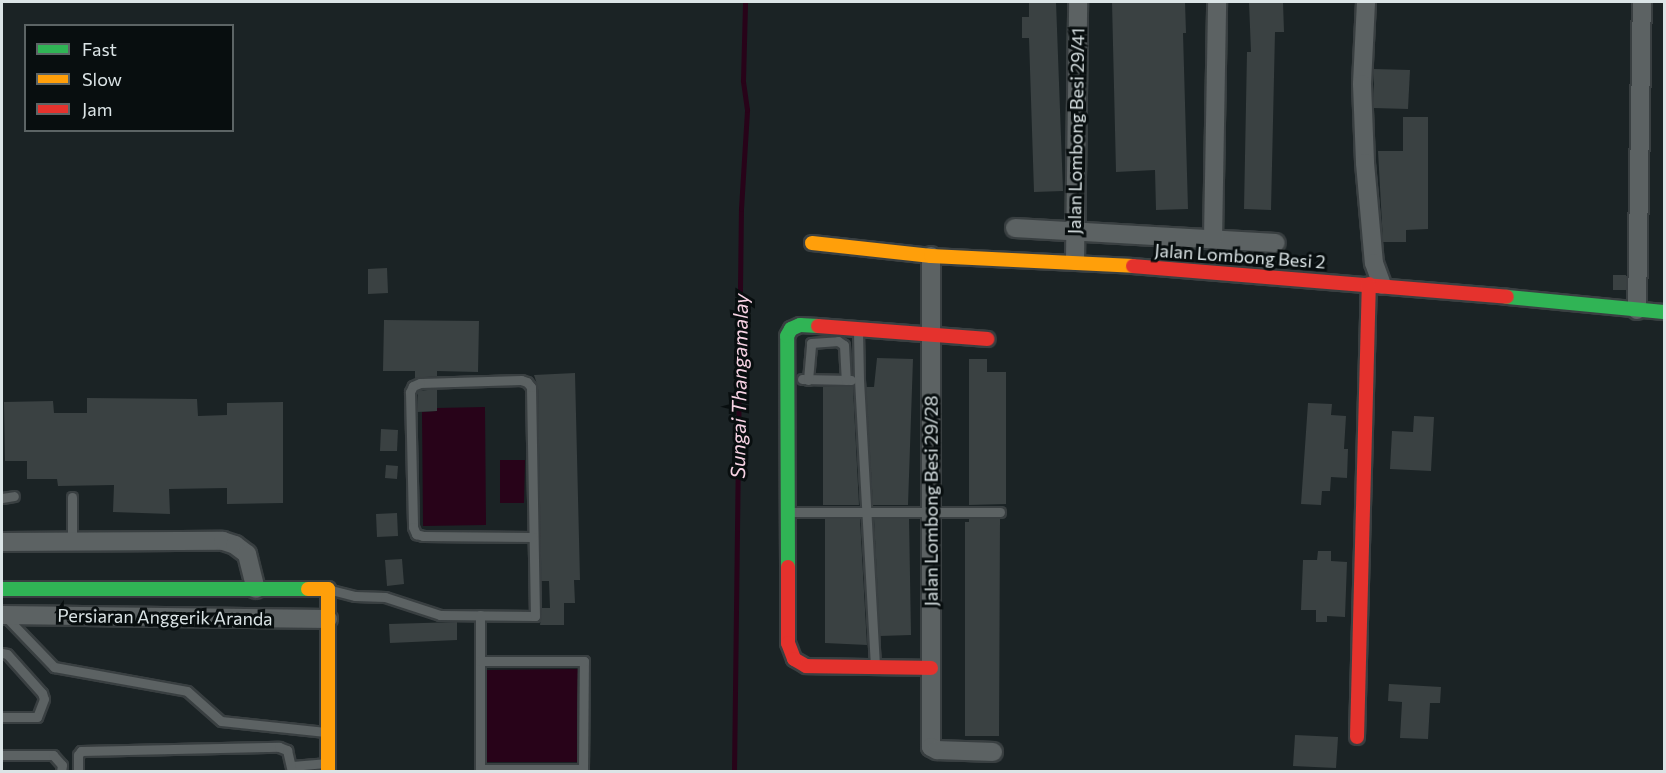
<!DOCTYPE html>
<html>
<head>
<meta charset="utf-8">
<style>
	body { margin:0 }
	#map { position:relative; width:1666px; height:773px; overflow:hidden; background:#1b2325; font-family:Commissioner,sans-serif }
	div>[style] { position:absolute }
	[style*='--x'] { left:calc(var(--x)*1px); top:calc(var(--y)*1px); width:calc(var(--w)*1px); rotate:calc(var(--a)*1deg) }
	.water>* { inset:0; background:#280319 }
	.stream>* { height:4.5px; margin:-2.25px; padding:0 2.25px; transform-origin:2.25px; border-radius:2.25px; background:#280319 }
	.building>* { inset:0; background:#3a4142 }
	.roads { filter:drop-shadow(2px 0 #393f41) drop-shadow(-2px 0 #393f41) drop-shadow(0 2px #393f41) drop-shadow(0 -2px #393f41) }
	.lane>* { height:9px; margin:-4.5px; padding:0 4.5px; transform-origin:4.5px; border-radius:4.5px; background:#5c6263 }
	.street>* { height:18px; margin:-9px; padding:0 9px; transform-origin:9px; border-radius:9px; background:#5c6263 }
	.fast>* { height:14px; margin:-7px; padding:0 7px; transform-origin:7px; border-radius:7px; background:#30b455 }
	.slow>* { height:14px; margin:-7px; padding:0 7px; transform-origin:7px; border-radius:7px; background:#ff9f0a }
	.jam>* { height:14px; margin:-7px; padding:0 7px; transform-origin:7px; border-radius:7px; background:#e5322d }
	span { translate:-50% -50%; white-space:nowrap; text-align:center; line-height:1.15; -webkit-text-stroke:6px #080e0f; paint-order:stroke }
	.street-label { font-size:18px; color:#dbe4e6 }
	.water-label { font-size:20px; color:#f7d3e4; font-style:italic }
	.frame { position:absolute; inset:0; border:3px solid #dbe4e6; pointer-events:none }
	.legend { position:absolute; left:24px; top:24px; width:210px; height:108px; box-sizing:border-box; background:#080e0f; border:2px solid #5c6465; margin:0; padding:8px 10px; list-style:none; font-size:18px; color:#dbe4e6 }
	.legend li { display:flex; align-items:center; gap:12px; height:30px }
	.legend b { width:30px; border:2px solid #5c6465 }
</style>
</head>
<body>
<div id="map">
	<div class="water">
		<i style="clip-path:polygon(485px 407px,486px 525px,423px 526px,422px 412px,437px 411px,437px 408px)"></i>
		<i style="clip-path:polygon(500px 460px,525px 460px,524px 503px,500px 503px)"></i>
		<i style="clip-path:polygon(578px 669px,578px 762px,487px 762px,487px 670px)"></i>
	</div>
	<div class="stream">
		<i style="--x:734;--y:772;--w:563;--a:-89.29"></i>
		<i style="--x:741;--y:209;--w:99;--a:-86.5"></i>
		<i style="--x:747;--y:110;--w:29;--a:-98"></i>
		<i style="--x:743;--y:81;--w:79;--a:-88.5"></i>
	</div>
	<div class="building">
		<i style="clip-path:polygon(1029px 2px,1056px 2px,1063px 191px,1034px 192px,1029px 38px,1022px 38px,1022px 17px,1029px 17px)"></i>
		<i style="clip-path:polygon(1112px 2px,1185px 2px,1186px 33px,1183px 33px,1188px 209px,1156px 210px,1155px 170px,1116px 172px)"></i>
		<i style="clip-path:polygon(1249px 2px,1283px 2px,1284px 32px,1275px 32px,1271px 210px,1244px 209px,1247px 52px,1251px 52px)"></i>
		<i style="clip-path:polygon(1374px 69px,1410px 70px,1408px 109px,1374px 108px)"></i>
		<i style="clip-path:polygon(1403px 117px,1428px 117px,1428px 229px,1406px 230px,1406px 242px,1383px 242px,1378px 151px,1403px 151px)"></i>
		<i style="clip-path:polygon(387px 268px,388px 293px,368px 294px,368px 269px)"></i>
		<i style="clip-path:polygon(1613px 275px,1626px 275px,1626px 290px,1613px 290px)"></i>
		<i style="clip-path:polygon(384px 320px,479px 321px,478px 372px,437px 371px,437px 376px,415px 378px,415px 371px,383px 371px)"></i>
		<i style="clip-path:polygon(877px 358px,913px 359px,908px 505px,873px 505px,866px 387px,874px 387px)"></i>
		<i style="clip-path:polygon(969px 359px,987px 359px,987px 372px,1006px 372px,1006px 504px,969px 505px)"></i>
		<i style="clip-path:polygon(575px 373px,580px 580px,574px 580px,575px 603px,564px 603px,564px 625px,540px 625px,542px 608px,550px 608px,549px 581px,541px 581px,538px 387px,534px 375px)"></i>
		<i style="clip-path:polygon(823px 387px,853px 387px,859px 505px,823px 505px)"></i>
		<i style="clip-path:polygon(437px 389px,437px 411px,417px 412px,418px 391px)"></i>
		<i style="clip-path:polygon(87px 398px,197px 399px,198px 416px,227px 415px,227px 403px,283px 402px,283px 503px,227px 504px,227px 488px,169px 489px,170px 514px,113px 512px,114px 485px,58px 486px,57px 479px,27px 479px,27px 461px,5px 461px,4px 402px,53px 401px,54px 413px,87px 413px)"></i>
		<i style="clip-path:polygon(1308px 403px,1332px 404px,1331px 415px,1346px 416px,1344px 449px,1348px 449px,1347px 478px,1331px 477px,1330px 491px,1322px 491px,1321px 505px,1301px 504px)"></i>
		<i style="clip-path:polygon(1414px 416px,1434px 417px,1431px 471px,1390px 469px,1392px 431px,1413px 432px)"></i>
		<i style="clip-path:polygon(381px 429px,398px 430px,397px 451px,380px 451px)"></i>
		<i style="clip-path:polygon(386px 465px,398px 466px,397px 479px,385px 478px)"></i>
		<i style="clip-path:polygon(397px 513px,398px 536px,377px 537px,376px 514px)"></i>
		<i style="clip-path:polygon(825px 519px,860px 519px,867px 645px,825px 643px)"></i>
		<i style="clip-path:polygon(874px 519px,909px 519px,911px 635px,880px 636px)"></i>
		<i style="clip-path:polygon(969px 519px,1000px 519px,999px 736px,965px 736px,965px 522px,969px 522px)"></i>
		<i style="clip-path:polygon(1318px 551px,1331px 551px,1331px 561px,1347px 562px,1345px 617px,1327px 616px,1327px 622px,1316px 622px,1316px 610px,1301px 610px,1303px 560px,1317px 560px)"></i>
		<i style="clip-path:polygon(402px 559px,404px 584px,387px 586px,385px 560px)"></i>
		<i style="clip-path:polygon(457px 622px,457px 640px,390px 643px,389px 624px)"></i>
		<i style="clip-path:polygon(1389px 684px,1441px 687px,1440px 703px,1430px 703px,1428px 739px,1400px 738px,1402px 702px,1388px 701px)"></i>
		<i style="clip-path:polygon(1295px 735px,1338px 737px,1336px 768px,1293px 766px)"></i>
	</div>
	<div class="roads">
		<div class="lane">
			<i style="--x:858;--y:332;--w:48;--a:88.8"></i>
			<i style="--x:859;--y:380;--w:285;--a:86.8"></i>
			<i style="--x:802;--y:379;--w:49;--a:1.2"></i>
			<i style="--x:808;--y:380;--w:37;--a:-85"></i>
			<i style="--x:811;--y:343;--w:27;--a:-4"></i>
			<i style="--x:838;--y:341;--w:7;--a:34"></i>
			<i style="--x:844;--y:345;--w:35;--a:87"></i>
			<i style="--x:72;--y:497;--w:45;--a:90"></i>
			<i style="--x:2;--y:498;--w:12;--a:-9"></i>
			<i style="--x:790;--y:512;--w:210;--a:0"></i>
			<i style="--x:331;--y:590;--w:25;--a:14"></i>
			<i style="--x:355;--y:596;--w:30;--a:2"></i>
			<i style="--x:385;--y:597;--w:58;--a:18.1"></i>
			<i style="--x:440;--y:615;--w:95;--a:0.6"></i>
			<i style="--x:535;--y:616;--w:229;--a:-91"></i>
			<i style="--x:531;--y:387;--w:6;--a:-129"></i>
			<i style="--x:527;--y:382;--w:6;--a:-162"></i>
			<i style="--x:521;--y:380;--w:101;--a:178.3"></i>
			<i style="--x:420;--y:383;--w:8;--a:157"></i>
			<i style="--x:413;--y:386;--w:7;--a:117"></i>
			<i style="--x:410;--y:392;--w:135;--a:88.7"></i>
			<i style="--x:413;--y:527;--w:8;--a:67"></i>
			<i style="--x:416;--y:534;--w:7;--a:16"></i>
			<i style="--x:423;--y:536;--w:110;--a:0.5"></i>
			<i style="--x:480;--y:615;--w:154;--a:90"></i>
			<i style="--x:480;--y:769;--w:103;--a:0"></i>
			<i style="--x:583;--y:769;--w:108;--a:-89.5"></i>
			<i style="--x:584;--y:661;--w:104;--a:180"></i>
			<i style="--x:5;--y:616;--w:71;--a:46.1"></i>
			<i style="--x:54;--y:667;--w:135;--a:10.2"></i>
			<i style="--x:187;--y:691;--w:45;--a:41.4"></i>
			<i style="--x:221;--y:721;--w:105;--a:6"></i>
			<i style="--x:2;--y:653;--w:5;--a:11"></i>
			<i style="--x:7;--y:654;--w:52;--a:48.1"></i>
			<i style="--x:42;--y:693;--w:6;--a:72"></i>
			<i style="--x:44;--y:699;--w:19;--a:111"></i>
			<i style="--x:37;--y:717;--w:35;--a:180"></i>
			<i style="--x:2;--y:755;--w:51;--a:0"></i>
			<i style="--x:53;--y:755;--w:13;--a:48"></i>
			<i style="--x:62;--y:765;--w:7;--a:98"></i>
			<i style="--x:292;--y:766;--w:33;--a:-5"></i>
			<i style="--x:78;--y:772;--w:17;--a:-90"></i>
			<i style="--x:78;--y:755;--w:5;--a:-53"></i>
			<i style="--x:81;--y:751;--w:198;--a:-1.2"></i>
			<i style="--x:279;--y:747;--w:9;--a:21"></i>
			<i style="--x:287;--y:750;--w:23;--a:77"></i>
		</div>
		<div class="street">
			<i style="--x:1366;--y:2;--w:82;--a:92.8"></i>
			<i style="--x:1362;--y:84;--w:79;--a:87.8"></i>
			<i style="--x:1365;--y:163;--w:100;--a:84.9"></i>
			<i style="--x:1374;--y:263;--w:23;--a:70"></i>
			<i style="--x:1015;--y:228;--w:261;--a:3.3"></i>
			<i style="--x:1213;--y:239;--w:237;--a:-89"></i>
			<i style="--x:931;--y:256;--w:491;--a:90"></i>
			<i style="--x:931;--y:747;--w:7;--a:27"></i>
			<i style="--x:937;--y:750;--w:56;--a:2"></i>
			<i style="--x:1075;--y:261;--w:259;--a:-89.3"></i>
			<i style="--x:1637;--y:310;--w:308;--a:-89.1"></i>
			<i style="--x:2;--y:542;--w:221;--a:-0.3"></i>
			<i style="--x:223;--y:541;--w:13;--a:18"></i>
			<i style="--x:235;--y:545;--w:15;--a:37"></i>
			<i style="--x:247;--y:554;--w:36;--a:76"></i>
			<i style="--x:2;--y:615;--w:326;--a:0.7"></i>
		</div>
		<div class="fast">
			<i style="--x:1507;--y:297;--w:158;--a:5.5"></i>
			<i style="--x:788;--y:567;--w:231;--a:-90.2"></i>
			<i style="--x:787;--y:336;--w:8;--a:-60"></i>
			<i style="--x:791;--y:329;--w:10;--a:-24"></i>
			<i style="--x:800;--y:325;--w:18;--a:3"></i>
			<i style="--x:2;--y:589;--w:306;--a:0"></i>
		</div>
		<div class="slow">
			<i style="--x:812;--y:243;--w:120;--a:6.2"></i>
			<i style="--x:931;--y:256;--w:202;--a:2.8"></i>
			<i style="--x:308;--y:589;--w:20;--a:0"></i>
			<i style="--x:328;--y:589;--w:183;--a:90"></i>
		</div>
		<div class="jam">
			<i style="--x:1133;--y:266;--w:375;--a:4.7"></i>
			<i style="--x:818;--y:326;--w:170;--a:4.4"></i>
			<i style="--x:788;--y:567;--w:76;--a:90"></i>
			<i style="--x:788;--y:643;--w:17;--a:69"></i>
			<i style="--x:794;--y:659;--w:14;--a:30"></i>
			<i style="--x:806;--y:666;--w:125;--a:0.9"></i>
			<i style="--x:1357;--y:737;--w:453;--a:-88.5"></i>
		</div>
	</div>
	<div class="street-label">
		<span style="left:1076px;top:131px;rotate:-89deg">Jalan Lombong Besi 29/41</span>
		<span style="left:1240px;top:256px;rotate:4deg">Jalan Lombong Besi 2</span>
		<span style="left:931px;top:501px;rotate:-90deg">Jalan Lombong Besi 29/28</span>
		<span style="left:165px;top:617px;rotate:1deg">Persiaran Anggerik Aranda</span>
	</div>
	<div class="water-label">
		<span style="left:739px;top:386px;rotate:-89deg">Sungai Thangamalay</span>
	</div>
	<div class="frame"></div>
	<ul class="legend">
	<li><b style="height:8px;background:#30b455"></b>Fast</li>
	<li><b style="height:8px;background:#ff9f0a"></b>Slow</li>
	<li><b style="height:8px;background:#e5322d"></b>Jam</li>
	</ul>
</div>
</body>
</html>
